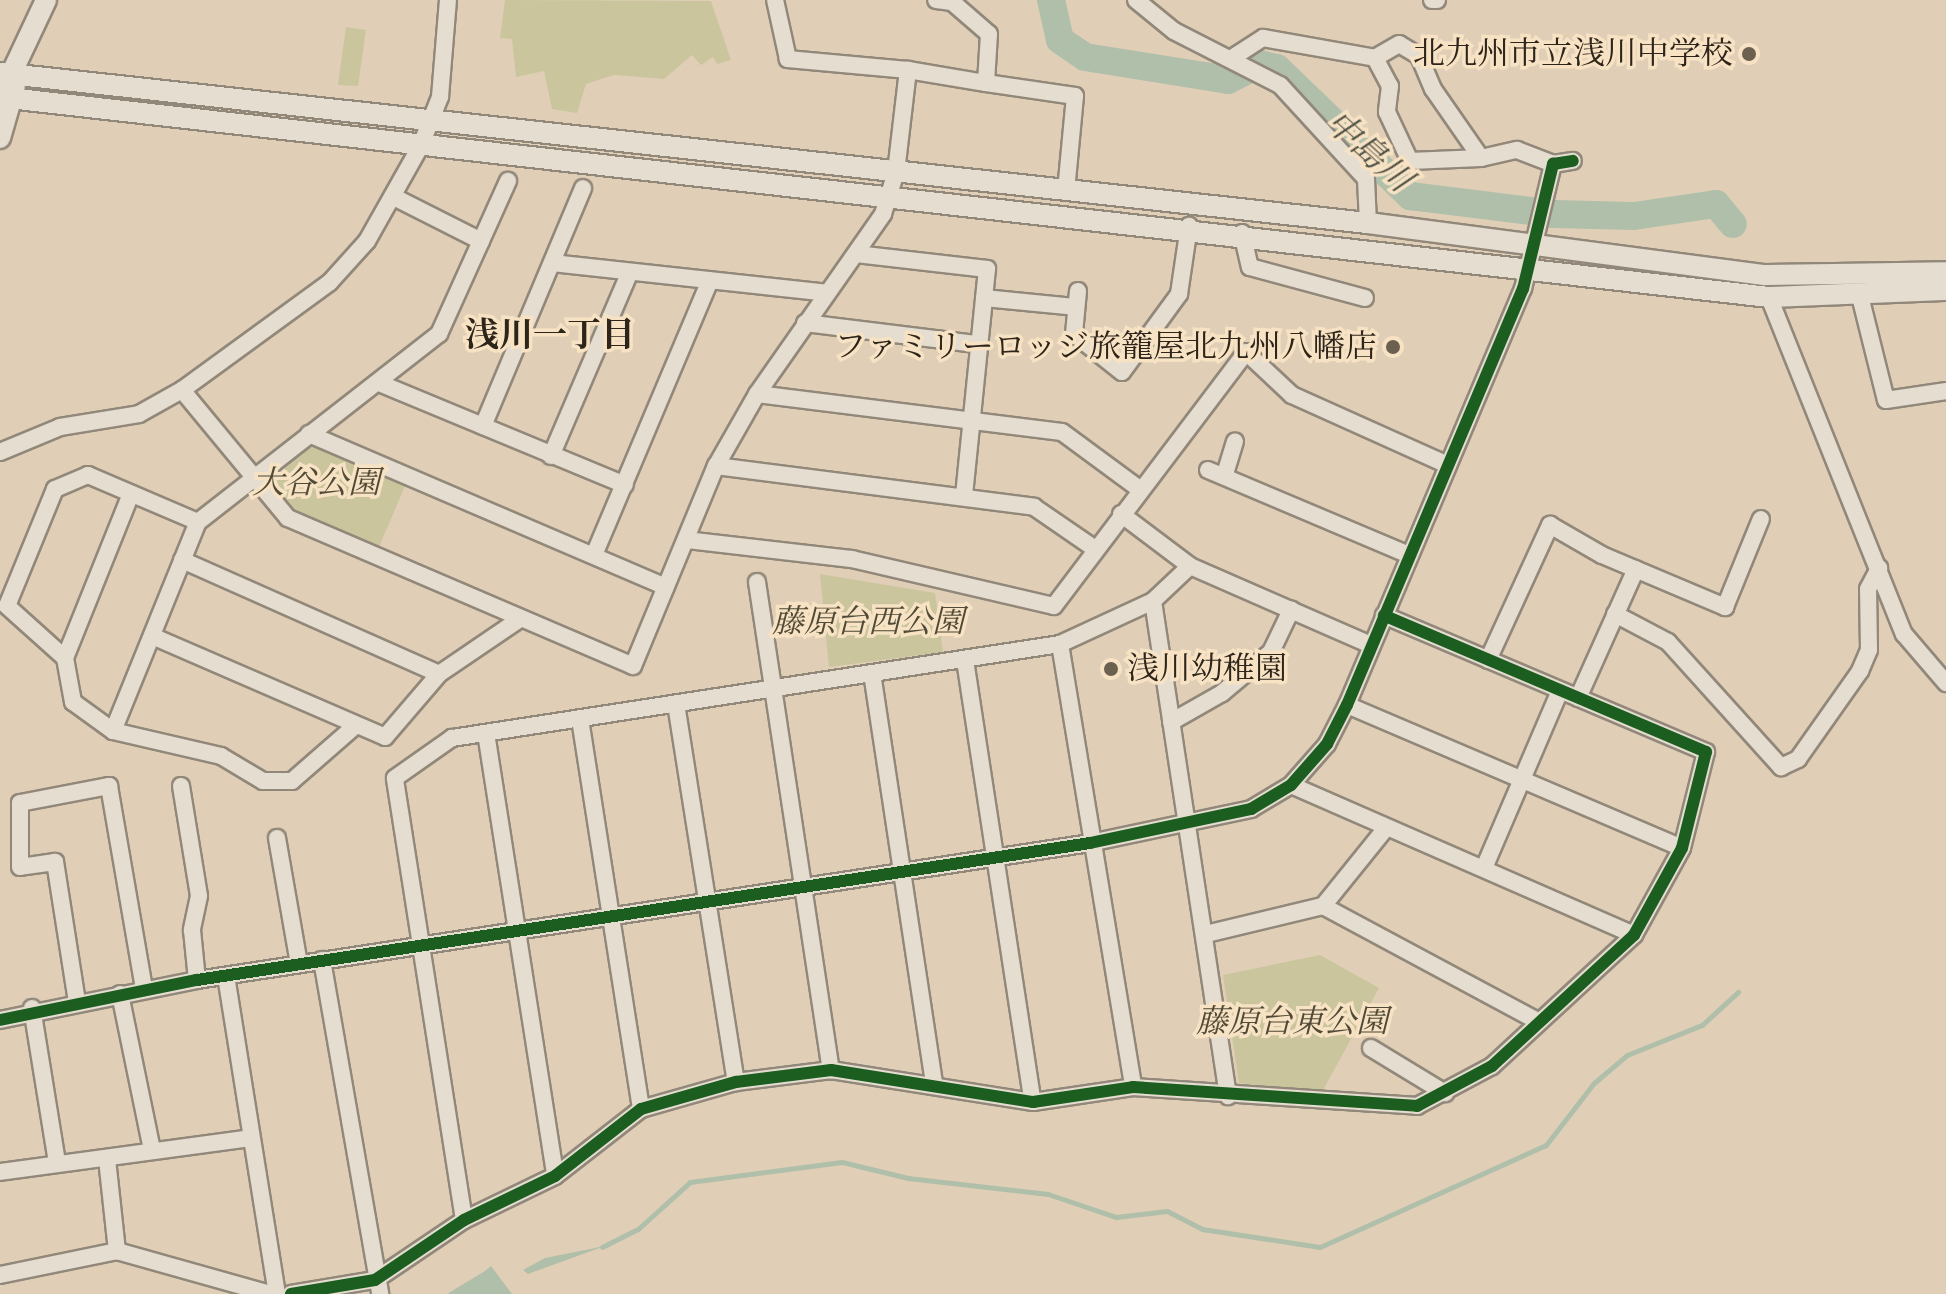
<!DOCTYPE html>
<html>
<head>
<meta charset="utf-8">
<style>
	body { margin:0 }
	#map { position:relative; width:1946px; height:1294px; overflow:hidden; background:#e0cfb6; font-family:"Libre Bodoni","Noto Serif JP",serif }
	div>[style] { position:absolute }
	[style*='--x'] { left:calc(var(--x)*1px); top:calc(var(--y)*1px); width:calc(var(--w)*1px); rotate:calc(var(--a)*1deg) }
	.green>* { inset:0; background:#cac59d }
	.water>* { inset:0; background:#b0bfaa }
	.stream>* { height:5px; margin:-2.5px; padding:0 2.5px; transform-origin:2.5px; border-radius:2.5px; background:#b0bfaa }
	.river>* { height:28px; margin:-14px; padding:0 14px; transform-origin:14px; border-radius:14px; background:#b0bfaa }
	.roads { filter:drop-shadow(2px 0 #92887a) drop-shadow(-2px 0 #92887a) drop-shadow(0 2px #92887a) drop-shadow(0 -2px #92887a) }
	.minor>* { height:16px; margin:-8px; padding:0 8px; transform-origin:8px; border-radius:8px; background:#e5ddd0 }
	.tertiary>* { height:20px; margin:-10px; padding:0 10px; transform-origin:10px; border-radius:10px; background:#e5ddd0 }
	.cycleway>* { height:12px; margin:-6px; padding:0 6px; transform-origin:6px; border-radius:6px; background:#1b5e20 }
	.dots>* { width:22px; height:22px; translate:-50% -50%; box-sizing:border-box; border:4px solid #f7e2c4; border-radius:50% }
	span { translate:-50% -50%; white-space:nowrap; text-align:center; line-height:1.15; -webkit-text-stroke:7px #f7e2c4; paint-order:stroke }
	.poi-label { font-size:32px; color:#2d241a }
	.right { translate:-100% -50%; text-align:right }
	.left { translate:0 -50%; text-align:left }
	.park-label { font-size:32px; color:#504a36; font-style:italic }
	.water-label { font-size:34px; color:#4e5044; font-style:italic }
	.neighbourhood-label { font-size:34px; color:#2d241a; font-weight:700 }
</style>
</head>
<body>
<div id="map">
	<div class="green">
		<i style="clip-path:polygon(505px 0,711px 1px,731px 60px,717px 64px,713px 57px,701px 65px,692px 55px,664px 79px,614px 75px,586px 84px,577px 113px,552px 109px,544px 71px,516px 77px,512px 39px,500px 38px)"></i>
		<i style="clip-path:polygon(346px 27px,366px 30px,358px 86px,338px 85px)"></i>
		<i style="clip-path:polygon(309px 444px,405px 486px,379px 547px,290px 509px,262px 481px)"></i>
		<i style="clip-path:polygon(820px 574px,935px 593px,943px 652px,829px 667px)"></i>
		<i style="clip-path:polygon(1320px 955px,1379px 988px,1322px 1092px,1239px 1083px,1223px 975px)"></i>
	</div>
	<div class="water">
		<i style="clip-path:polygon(605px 1246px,528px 1274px,523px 1270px,545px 1258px)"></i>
		<i style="clip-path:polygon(491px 1266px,512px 1294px,447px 1294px,485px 1271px)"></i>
	</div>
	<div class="stream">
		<i style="--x:602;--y:1247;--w:40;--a:-26.6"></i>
		<i style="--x:638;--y:1229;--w:70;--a:-42.1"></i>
		<i style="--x:690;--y:1182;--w:153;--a:-7.5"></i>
		<i style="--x:842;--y:1162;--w:68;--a:13.6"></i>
		<i style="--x:908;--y:1178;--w:141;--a:6.5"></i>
		<i style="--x:1048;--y:1194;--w:72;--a:18.7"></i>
		<i style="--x:1116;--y:1217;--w:51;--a:-6.7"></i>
		<i style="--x:1167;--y:1211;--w:39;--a:27"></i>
		<i style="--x:1202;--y:1229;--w:119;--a:8.7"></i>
		<i style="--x:1320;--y:1247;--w:248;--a:-24.3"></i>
		<i style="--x:1546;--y:1145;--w:78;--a:-52.3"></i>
		<i style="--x:1594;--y:1083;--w:43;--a:-40.3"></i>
		<i style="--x:1627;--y:1055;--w:81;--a:-21.8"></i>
		<i style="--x:1702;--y:1025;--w:49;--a:-42.5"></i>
	</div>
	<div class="river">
		<i style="--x:1051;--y:0;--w:41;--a:77.3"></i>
		<i style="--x:1060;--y:40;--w:30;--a:34"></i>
		<i style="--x:1085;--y:57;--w:145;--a:9.1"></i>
		<i style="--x:1228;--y:80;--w:35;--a:-27"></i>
		<i style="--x:1259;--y:64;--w:18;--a:13"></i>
		<i style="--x:1277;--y:68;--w:185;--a:43.9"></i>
		<i style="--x:1410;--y:196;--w:145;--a:7.1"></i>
		<i style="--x:1554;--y:214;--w:80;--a:1.4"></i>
		<i style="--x:1634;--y:216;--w:83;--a:-8.3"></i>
		<i style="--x:1716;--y:204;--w:26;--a:50"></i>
	</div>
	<div class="roads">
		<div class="minor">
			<i style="--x:1136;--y:0;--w:49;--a:39.2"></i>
			<i style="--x:1174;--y:31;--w:119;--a:27"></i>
			<i style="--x:1280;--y:85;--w:127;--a:47.5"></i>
			<i style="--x:1366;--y:179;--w:44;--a:87.4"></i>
			<i style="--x:1432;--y:0;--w:5;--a:0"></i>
			<i style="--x:1232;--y:58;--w:37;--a:-33"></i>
			<i style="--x:1263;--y:38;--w:114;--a:10.1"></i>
			<i style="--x:908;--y:70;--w:79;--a:9.5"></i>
			<i style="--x:986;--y:83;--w:49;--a:-86.5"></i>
			<i style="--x:989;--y:34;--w:49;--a:-139.1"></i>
			<i style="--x:952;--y:2;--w:16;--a:-173"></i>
			<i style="--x:986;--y:83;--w:90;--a:8.3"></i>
			<i style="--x:1075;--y:96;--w:95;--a:95.4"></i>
			<i style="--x:1481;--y:158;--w:84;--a:-124.8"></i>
			<i style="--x:1433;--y:89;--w:36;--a:-113"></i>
			<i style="--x:1419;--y:56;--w:23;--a:-149"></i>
			<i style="--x:1399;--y:44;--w:28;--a:150"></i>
			<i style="--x:1375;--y:58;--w:32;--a:62"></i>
			<i style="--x:1390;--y:86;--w:26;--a:97"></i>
			<i style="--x:1387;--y:112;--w:54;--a:64.9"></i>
			<i style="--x:1410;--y:161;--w:71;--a:-2.4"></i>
			<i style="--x:1481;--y:158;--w:37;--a:-13"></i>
			<i style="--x:1517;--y:150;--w:39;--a:21"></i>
			<i style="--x:1242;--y:233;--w:35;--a:77"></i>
			<i style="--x:1250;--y:267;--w:119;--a:15.1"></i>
			<i style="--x:481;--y:241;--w:66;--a:-65.8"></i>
			<i style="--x:856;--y:254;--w:132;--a:6.5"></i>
			<i style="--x:987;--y:269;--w:228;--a:95.8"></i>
			<i style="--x:552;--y:263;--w:276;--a:6.2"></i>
			<i style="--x:1078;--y:291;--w:43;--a:95.3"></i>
			<i style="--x:1074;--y:334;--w:61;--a:38.4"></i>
			<i style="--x:1122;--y:372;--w:97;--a:-53.8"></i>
			<i style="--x:1179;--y:294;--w:69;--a:-81.6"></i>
			<i style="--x:1860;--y:296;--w:107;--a:76"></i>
			<i style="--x:1886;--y:400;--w:61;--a:-8.5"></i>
			<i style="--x:1769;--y:297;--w:363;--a:68.2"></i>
			<i style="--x:1904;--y:634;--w:65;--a:49.4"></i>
			<i style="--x:984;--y:298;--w:91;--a:5.6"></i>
			<i style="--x:805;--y:323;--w:172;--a:7"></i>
			<i style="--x:379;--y:383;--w:266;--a:22.5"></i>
			<i style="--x:182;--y:390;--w:166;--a:50.4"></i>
			<i style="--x:288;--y:518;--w:375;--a:23.2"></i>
			<i style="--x:633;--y:666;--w:217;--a:-67.5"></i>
			<i style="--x:716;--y:466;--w:83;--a:-60.3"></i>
			<i style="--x:757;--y:394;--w:220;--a:-55"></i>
			<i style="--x:883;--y:214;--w:44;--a:-72.8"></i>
			<i style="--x:896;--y:172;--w:103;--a:-83.3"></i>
			<i style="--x:908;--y:70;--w:121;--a:-174.8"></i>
			<i style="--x:788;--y:59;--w:60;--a:-102.4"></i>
			<i style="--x:757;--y:394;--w:307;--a:7.1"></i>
			<i style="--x:1062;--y:432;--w:94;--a:36.4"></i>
			<i style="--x:483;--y:426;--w:258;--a:-67.2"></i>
			<i style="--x:309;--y:434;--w:388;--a:23.2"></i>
			<i style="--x:0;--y:452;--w:65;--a:-22.6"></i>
			<i style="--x:60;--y:427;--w:80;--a:-9.3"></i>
			<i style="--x:139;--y:414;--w:49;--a:-29.2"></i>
			<i style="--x:182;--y:390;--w:183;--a:-36.1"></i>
			<i style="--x:330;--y:282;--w:55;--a:-47.9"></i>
			<i style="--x:367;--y:241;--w:110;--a:-60.6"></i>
			<i style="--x:421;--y:145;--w:52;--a:-68.4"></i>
			<i style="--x:440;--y:97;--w:97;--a:-85.3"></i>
			<i style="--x:551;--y:456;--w:198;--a:-66.8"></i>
			<i style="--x:716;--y:466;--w:321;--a:7.3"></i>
			<i style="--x:1034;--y:507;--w:74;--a:34.5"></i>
			<i style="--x:1208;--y:470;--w:218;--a:22.9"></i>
			<i style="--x:1225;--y:474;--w:34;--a:-73"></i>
			<i style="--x:1121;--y:514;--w:86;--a:37"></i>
			<i style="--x:1190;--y:566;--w:197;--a:23.6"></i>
			<i style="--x:198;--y:522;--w:120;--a:-156.9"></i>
			<i style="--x:88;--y:475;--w:36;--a:157"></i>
			<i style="--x:55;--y:489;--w:126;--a:112.3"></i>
			<i style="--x:7;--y:606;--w:78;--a:41.9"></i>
			<i style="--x:65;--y:658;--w:45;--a:79.7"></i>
			<i style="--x:73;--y:702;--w:49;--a:35.9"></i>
			<i style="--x:113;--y:731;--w:111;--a:13"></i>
			<i style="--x:221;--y:756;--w:49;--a:30.8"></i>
			<i style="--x:263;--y:781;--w:29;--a:0"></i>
			<i style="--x:292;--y:781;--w:84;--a:-41.1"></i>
			<i style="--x:687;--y:540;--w:166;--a:6.6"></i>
			<i style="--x:852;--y:559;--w:207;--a:13.1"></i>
			<i style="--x:1054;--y:606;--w:318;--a:-52.9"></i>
			<i style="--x:1246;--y:352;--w:63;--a:43.1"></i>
			<i style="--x:1292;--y:395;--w:171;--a:24.2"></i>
			<i style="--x:594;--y:555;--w:298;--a:-67.1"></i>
			<i style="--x:182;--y:560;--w:281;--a:23.9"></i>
			<i style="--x:757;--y:582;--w:494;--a:81.4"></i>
			<i style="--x:1153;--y:601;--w:501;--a:81.38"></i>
			<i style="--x:1615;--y:614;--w:60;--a:27.8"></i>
			<i style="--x:1668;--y:642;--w:169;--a:47.9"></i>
			<i style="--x:1781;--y:767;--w:19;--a:-25"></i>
			<i style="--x:1798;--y:759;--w:108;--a:-54.8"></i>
			<i style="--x:1860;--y:671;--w:23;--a:-67"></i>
			<i style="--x:1869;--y:650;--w:61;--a:-90.9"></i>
			<i style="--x:1868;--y:589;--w:24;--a:-62"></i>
			<i style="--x:152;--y:636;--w:254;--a:23.4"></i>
			<i style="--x:385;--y:737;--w:83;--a:-49.4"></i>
			<i style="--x:439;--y:674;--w:98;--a:-34.2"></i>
			<i style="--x:1060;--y:644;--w:449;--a:80.6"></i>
			<i style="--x:65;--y:658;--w:177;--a:-68.1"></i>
			<i style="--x:965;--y:660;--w:447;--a:81.3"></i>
			<i style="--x:1488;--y:660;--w:149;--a:-65.3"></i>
			<i style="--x:1550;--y:525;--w:60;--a:30"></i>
			<i style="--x:1602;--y:555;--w:134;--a:22.9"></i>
			<i style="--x:1725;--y:607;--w:95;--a:-67.8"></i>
			<i style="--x:872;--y:673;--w:417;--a:81.4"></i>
			<i style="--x:1578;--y:698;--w:141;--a:-65.8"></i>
			<i style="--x:676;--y:704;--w:383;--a:81"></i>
			<i style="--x:1347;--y:705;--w:364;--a:23.1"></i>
			<i style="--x:580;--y:719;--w:395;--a:81.1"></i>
			<i style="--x:1171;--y:722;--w:59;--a:-29.6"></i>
			<i style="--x:1222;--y:693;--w:64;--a:-39.9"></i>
			<i style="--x:1271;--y:652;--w:47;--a:-64.5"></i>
			<i style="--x:113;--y:731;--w:226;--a:-67.9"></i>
			<i style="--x:198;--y:522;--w:306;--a:-38"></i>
			<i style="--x:439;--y:334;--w:102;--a:-65.7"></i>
			<i style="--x:481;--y:241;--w:97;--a:-153.2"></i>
			<i style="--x:486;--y:733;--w:448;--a:81.1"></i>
			<i style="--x:1291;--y:785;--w:374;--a:23.6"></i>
			<i style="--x:181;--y:786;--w:111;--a:80.7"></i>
			<i style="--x:199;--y:896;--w:35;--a:102"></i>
			<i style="--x:192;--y:930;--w:50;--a:84.3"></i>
			<i style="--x:277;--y:838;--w:128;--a:80.1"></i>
			<i style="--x:1484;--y:868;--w:193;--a:-66.8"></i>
			<i style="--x:1323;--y:906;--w:242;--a:28.2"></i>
			<i style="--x:1206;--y:934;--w:120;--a:-13.5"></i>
			<i style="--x:1323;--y:906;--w:100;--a:-51.1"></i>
			<i style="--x:322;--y:960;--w:339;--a:80.1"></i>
			<i style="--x:226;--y:976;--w:322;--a:80.9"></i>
			<i style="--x:120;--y:994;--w:159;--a:78.4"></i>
			<i style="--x:77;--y:1002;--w:142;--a:-98.9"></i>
			<i style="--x:55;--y:862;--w:35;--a:172"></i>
			<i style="--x:20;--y:867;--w:64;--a:-90"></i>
			<i style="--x:20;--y:803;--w:91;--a:-10.8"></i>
			<i style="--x:109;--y:786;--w:206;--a:80.2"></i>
			<i style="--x:32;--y:1008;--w:157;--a:80.8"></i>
			<i style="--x:0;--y:1020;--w:201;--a:-11.5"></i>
			<i style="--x:197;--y:980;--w:903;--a:-8.72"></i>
			<i style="--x:1090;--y:843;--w:165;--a:-11.9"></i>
			<i style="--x:1251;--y:809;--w:47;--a:-31"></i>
			<i style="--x:1291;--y:785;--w:55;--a:-48.7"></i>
			<i style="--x:1327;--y:744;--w:44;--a:-62.9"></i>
			<i style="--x:1347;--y:705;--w:452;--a:-67.1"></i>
			<i style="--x:1523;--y:289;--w:129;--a:-76.5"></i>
			<i style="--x:1553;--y:164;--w:20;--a:-9"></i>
			<i style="--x:1371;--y:1048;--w:87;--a:31.3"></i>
			<i style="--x:107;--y:1159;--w:93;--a:83.8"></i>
			<i style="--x:0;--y:1172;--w:252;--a:-7.7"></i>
			<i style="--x:464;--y:1220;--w:447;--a:-98.9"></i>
			<i style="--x:395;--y:778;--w:70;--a:-35.1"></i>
			<i style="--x:452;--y:738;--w:615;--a:-8.79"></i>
			<i style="--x:1060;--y:644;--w:102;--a:-24.8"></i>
			<i style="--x:1153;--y:601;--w:51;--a:-43.4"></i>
			<i style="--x:0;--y:1275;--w:119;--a:-11.6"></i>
			<i style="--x:117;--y:1251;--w:159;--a:15.7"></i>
			<i style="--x:291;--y:1294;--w:85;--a:-9.5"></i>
			<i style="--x:375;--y:1280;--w:107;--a:-34"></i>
			<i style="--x:464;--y:1220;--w:101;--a:-25.8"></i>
			<i style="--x:555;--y:1176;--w:109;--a:-37.9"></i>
			<i style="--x:641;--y:1109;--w:99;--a:-15.9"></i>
			<i style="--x:736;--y:1082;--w:96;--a:-7.2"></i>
			<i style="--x:831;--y:1070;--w:205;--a:9"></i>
			<i style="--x:1033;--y:1102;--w:101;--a:-8.5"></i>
			<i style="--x:1133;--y:1087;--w:285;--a:3.8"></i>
			<i style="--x:1417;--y:1106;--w:85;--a:-28.1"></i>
			<i style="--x:1492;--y:1066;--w:193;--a:-42.7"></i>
			<i style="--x:1634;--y:935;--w:99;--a:-61.1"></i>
			<i style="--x:1682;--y:848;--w:99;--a:-76"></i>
			<i style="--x:1706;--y:752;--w:350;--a:-157"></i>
		</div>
		<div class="tertiary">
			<i style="--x:0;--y:73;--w:1376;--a:6.26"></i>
			<i style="--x:1368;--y:223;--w:400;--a:7.5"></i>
			<i style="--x:1765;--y:275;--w:181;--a:-0.9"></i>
			<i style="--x:7;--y:83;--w:92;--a:-64.8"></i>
			<i style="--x:0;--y:97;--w:1780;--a:6.45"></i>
			<i style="--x:1769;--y:297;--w:177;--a:-2.3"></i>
			<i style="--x:0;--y:138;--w:54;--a:-73.9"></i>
		</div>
	</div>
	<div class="cycleway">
		<i style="--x:0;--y:1020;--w:201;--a:-11.5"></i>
		<i style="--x:197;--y:980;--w:903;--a:-8.72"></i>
		<i style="--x:1090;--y:843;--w:165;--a:-11.9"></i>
		<i style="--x:1251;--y:809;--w:47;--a:-31"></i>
		<i style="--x:1291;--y:785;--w:55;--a:-48.7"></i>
		<i style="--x:1327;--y:744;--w:44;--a:-62.9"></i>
		<i style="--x:1347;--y:705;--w:452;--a:-67.1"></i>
		<i style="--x:1523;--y:289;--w:129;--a:-76.5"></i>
		<i style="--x:1553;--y:164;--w:20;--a:-9"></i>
		<i style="--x:291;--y:1294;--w:85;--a:-9.5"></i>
		<i style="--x:375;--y:1280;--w:107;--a:-34"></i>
		<i style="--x:464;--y:1220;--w:101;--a:-25.8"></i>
		<i style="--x:555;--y:1176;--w:109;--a:-37.9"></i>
		<i style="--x:641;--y:1109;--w:99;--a:-15.9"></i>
		<i style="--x:736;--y:1082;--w:96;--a:-7.2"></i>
		<i style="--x:831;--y:1070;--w:205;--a:9"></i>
		<i style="--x:1033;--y:1102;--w:101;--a:-8.5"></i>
		<i style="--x:1133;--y:1087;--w:285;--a:3.8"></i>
		<i style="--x:1417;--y:1106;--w:85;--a:-28.1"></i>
		<i style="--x:1492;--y:1066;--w:193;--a:-42.7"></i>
		<i style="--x:1634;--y:935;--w:99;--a:-61.1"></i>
		<i style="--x:1682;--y:848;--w:99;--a:-76"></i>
		<i style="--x:1706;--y:752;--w:350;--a:-157"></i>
	</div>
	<div class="dots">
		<i style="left:1749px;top:54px;background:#6c6051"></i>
		<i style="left:1393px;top:347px;background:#6c6051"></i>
		<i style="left:1111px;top:669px;background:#6c6051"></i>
	</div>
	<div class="poi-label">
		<span class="right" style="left:1733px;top:54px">北九州市立浅川中学校</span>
		<span class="right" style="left:1377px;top:347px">ファミリーロッジ旅籠屋北九州八幡店</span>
		<span class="left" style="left:1127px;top:669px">浅川幼稚園</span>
	</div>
	<div class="park-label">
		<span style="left:316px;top:483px">大谷公園</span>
		<span style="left:868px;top:622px">藤原台西公園</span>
		<span style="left:1292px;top:1022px">藤原台東公園</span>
	</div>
	<div class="water-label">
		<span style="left:1368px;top:152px;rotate:42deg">中島川</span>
	</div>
	<div class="neighbourhood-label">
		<span style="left:550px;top:337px">浅川一丁目</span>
	</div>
</div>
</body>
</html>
